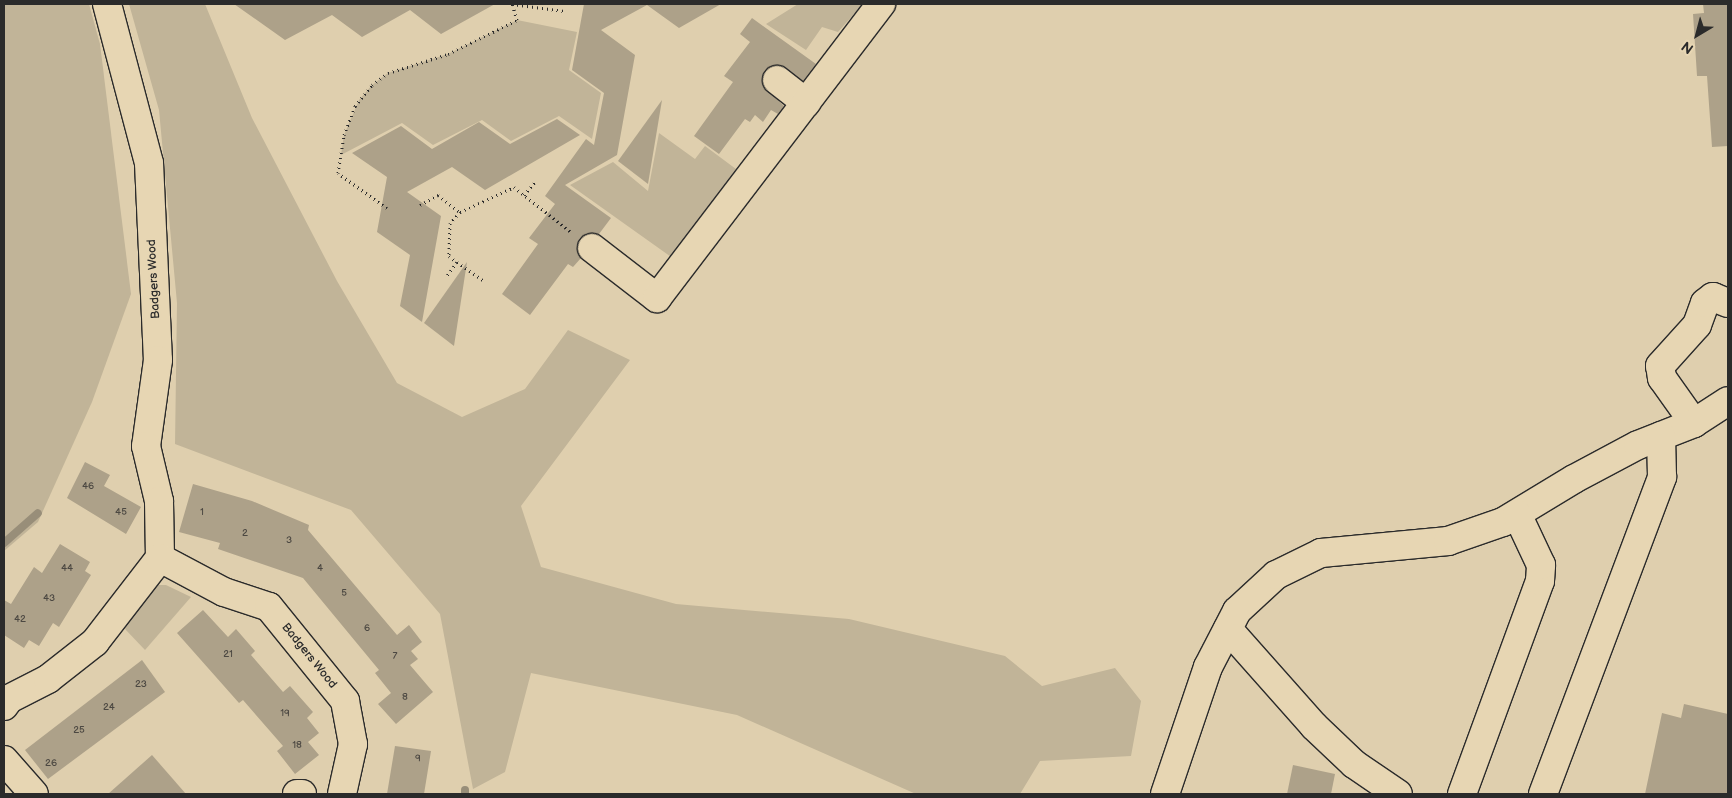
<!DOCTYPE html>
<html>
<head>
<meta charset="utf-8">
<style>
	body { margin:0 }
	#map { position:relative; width:1732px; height:798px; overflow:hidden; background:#dfcfae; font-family:"Balsamiq Sans",sans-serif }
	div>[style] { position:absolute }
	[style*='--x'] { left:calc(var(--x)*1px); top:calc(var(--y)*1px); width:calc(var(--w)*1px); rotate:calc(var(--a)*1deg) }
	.green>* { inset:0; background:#c1b498 }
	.stream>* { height:8px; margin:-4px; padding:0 4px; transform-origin:4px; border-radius:4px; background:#988e79 }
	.building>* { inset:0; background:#ada189 }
	.path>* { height:3px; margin-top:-1.5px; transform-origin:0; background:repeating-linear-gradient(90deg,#2b2b2b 0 1px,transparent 0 5px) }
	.roads { filter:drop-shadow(1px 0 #2b2b2b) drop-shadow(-1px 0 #2b2b2b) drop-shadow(0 1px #2b2b2b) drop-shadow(0 -1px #2b2b2b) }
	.minor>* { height:28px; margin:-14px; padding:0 14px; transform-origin:14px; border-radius:14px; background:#e7d6b3 }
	span { translate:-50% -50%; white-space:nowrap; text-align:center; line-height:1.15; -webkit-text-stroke:4px #e7d6b3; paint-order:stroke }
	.number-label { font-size:10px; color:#4c4842 }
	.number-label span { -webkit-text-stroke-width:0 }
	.street-label { font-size:12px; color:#2b2b2b }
	.frame { position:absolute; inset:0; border:5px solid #2b2b2b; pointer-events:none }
	.north { position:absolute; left:1672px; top:10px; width:50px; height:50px; -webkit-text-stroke:4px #e7d6b3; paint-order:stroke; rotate:217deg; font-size:14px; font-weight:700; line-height:20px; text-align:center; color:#2b2b2b }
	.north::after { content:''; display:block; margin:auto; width:18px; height:22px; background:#2b2b2b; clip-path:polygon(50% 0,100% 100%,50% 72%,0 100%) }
</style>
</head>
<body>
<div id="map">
	<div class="green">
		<i style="clip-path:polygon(4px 4px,89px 4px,100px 44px,131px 294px,92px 402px,38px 522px,4px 551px)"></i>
		<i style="clip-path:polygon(129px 4px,205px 4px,252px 118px,337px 281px,397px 383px,462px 417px,525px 389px,568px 330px,630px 360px,521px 506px,541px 567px,676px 604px,849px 619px,1005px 656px,1042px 686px,1115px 668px,1141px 701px,1131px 756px,1040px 761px,1020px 794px,916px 794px,737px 715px,531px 673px,505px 772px,473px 789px,440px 614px,351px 510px,175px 444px,177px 303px,159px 110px)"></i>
		<i style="clip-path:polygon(798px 4px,860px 4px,861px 6px,838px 32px,822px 27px,806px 50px,766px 24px)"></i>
		<i style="clip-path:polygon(517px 20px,577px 32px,569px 70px,601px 93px,592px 139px,559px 116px,511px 141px,482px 120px,433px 145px,402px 123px,341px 155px,344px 135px,359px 100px,372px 85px,388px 73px,448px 54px)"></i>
		<i style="clip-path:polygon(659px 133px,695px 159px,705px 146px,740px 172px,674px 259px,570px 185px,613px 162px,648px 191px)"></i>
		<i style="clip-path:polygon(152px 585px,166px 585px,191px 597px,145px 650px,125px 629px,134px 607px)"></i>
	</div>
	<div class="stream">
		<i style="--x:4;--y:543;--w:45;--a:-41.4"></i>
		<i style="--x:465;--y:794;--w:4;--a:-90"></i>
	</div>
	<div class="building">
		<i style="clip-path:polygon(234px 4px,495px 4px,441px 34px,410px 10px,362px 37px,332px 15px,285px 40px)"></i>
		<i style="clip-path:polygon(584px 4px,721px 4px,679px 28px,647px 5px,601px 30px,635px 55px,617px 155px,565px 185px,611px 218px,599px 234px,587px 233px,580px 238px,577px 246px,581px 258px,573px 267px,568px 264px,530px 315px,502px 294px,538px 244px,529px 238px,555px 204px,545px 196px,586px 139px,594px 145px,604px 93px,572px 70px)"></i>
		<i style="clip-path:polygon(1703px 4px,1728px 4px,1728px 146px,1712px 147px,1707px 76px,1697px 76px,1693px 14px,1704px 13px)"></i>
		<i style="clip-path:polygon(752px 18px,816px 64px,803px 81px,780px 65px,765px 70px,763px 86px,784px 106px,778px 114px,771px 110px,763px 122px,755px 115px,750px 122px,745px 119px,719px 154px,694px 136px,733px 82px,724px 76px,750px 42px,740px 34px)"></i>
		<i style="clip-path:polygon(662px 100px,648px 184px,618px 161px)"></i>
		<i style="clip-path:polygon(557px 119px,580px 135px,485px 190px,452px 167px,407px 192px,441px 216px,422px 322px,400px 306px,410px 255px,377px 232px,387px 177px,352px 153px,401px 126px,432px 149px,479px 122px,510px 144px)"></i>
		<i style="clip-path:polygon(467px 262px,454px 346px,424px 323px)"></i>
		<i style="clip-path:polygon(85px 462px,110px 475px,104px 486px,141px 507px,126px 534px,67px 498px)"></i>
		<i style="clip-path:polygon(193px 484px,252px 501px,309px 525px,308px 530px,397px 635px,409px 625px,422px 642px,411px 651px,418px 659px,410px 665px,433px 692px,396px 724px,378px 704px,391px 693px,375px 673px,379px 670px,303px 578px,218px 549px,220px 543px,179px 532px)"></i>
		<i style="clip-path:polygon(60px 544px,90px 562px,85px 571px,91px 575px,59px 627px,53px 623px,39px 646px,29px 640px,24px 648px,4px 635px,4px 600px,11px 604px,34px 567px,42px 573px)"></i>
		<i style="clip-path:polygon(203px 610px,228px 637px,236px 629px,255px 651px,251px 655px,283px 692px,290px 686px,313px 712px,307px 718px,319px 733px,308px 742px,319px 755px,295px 774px,277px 751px,283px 746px,243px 700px,239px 703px,177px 633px)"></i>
		<i style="clip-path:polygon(142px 660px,165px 692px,48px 779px,25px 750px)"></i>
		<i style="clip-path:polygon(1684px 704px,1728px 714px,1728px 794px,1645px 794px,1662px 713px,1681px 718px)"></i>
		<i style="clip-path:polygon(395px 746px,431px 751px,424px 794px,387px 794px)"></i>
		<i style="clip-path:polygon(152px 755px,186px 794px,108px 794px)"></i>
		<i style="clip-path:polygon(1293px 765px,1335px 774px,1331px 794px,1287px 794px)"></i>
	</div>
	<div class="path">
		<i style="--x:512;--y:4;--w:53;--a:7.5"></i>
		<i style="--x:524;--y:195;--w:17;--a:-50"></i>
		<i style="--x:420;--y:205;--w:21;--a:-29"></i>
		<i style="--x:438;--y:195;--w:28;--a:38"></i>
		<i style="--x:460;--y:212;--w:15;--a:132"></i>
		<i style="--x:450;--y:223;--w:33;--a:92"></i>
		<i style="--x:449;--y:256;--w:10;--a:37"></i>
		<i style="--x:457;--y:262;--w:19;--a:126"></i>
		<i style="--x:387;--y:208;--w:60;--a:-144.5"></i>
		<i style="--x:338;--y:173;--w:38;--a:-81"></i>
		<i style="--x:344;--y:135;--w:31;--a:-69"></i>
		<i style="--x:355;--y:106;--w:27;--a:-51"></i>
		<i style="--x:372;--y:85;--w:20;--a:-37"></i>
		<i style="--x:388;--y:73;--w:63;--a:-17.6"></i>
		<i style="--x:448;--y:54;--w:77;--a:-26.2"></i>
		<i style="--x:517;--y:20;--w:17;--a:-107"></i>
		<i style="--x:460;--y:212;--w:60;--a:-24.8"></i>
		<i style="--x:514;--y:187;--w:73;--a:38.3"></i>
		<i style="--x:457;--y:262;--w:32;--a:35"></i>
	</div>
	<div class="roads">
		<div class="minor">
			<i style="--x:107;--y:4;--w:164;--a:75.2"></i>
			<i style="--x:149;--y:163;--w:197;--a:87.4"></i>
			<i style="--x:158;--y:360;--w:87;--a:97.9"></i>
			<i style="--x:146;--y:446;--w:57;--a:76.7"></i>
			<i style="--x:159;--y:501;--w:57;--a:89"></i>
			<i style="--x:777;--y:80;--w:37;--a:38"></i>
			<i style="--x:592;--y:248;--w:82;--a:37.6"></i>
			<i style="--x:657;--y:298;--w:370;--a:-52.7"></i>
			<i style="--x:1694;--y:423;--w:55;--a:-125.4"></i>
			<i style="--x:1662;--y:378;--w:12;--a:-99"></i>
			<i style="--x:1660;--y:366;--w:55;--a:-47.9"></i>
			<i style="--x:1697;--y:325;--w:23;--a:-70"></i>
			<i style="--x:1705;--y:303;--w:10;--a:-37"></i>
			<i style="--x:1713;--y:297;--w:16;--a:22"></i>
			<i style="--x:1228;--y:629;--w:130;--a:48.4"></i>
			<i style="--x:1314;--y:726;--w:55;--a:43.5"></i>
			<i style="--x:1354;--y:764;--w:53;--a:34.3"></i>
			<i style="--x:4;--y:706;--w:9;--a:-54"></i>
			<i style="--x:9;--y:699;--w:44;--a:-27.1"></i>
			<i style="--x:48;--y:679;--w:60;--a:-38.2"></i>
			<i style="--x:95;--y:642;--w:106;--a:-52.3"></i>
			<i style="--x:160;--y:558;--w:72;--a:28"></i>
			<i style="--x:224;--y:592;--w:47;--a:18.4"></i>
			<i style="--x:269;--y:607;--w:121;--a:51"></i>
			<i style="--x:345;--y:701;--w:44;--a:79.5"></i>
			<i style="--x:353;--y:744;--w:51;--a:102.4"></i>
			<i style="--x:4;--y:760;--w:45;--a:48.6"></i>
			<i style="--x:297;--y:794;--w:5;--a:0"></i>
			<i style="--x:1165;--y:794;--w:134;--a:-71.3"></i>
			<i style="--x:1208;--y:667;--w:63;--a:-62.6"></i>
			<i style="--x:1237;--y:611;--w:53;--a:-42.7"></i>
			<i style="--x:1276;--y:575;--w:50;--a:-26.1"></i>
			<i style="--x:1321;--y:553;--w:128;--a:-5.4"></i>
			<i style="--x:1448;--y:541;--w:58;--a:-19.1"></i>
			<i style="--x:1503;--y:522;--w:83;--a:-31.2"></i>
			<i style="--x:1574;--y:479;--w:72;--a:-28"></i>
			<i style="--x:1638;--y:445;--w:60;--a:-21.4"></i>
			<i style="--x:1694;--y:423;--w:40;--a:-32.9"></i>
			<i style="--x:1462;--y:794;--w:227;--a:-69.9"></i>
			<i style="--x:1540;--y:581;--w:16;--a:-86"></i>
			<i style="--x:1541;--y:565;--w:56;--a:-115.2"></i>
			<i style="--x:1543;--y:794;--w:339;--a:-69.4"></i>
			<i style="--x:1662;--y:477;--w:41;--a:-91.4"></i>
		</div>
	</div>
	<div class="number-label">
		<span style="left:88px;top:487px">46</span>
		<span style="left:121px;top:513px">45</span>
		<span style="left:202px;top:513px">1</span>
		<span style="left:245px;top:534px">2</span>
		<span style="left:289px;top:541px">3</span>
		<span style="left:67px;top:569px">44</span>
		<span style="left:320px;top:569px">4</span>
		<span style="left:344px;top:594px">5</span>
		<span style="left:49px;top:599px">43</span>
		<span style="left:20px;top:620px">42</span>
		<span style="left:367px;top:629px">6</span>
		<span style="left:228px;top:655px">21</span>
		<span style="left:395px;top:657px">7</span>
		<span style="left:141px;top:685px">23</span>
		<span style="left:405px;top:698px">8</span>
		<span style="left:109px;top:708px">24</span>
		<span style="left:285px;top:714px">19</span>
		<span style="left:79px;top:731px">25</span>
		<span style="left:297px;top:746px">18</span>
		<span style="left:418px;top:759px">9</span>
		<span style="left:51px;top:764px">26</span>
	</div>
	<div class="street-label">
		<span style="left:154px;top:279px;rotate:-93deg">Badgers Wood</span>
		<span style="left:309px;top:656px;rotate:51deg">Badgers Wood</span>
	</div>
	<div class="frame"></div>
	<div class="north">N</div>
</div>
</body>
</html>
